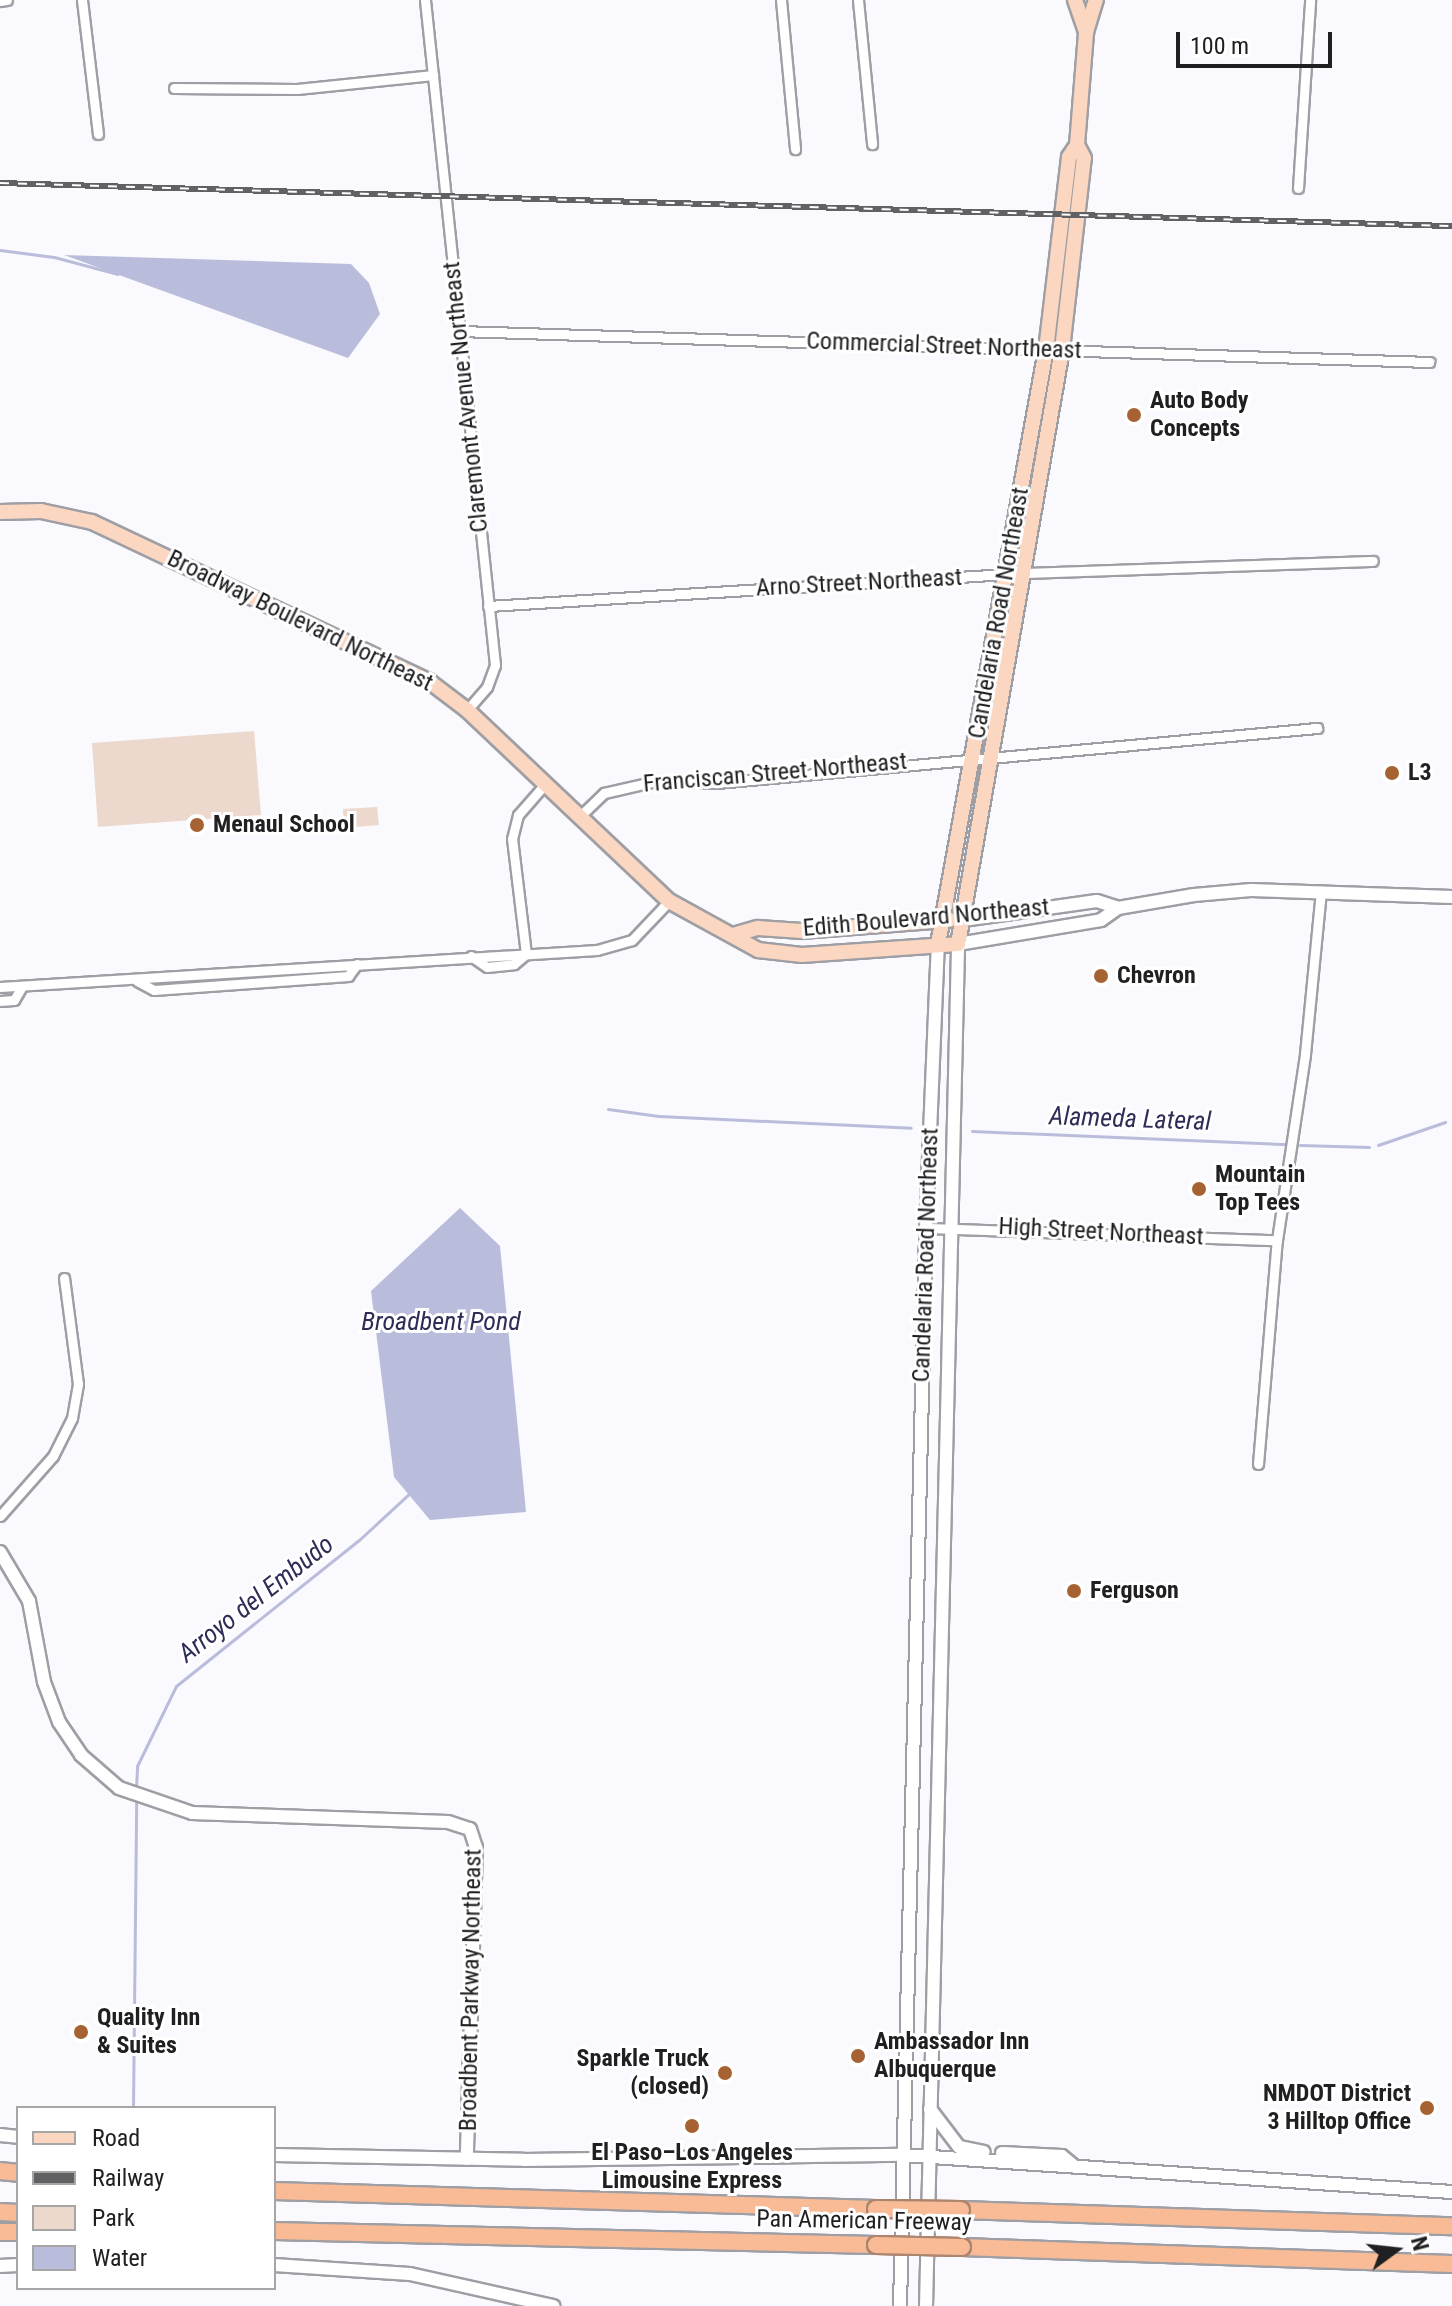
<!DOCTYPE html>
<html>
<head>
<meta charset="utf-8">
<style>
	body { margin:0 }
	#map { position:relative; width:1452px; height:2306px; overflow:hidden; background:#f9f9fe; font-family:"Roboto Condensed",sans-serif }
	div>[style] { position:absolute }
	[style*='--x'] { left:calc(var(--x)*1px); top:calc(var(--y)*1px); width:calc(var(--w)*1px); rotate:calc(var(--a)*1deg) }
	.green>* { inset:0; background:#ecd8cc }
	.water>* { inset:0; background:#babcdb }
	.stream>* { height:3px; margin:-1.5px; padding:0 1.5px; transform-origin:1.5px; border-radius:1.5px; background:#babcdb }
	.roads { filter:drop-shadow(2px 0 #9e9ea5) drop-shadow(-2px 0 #9e9ea5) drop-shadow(0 2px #9e9ea5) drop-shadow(0 -2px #9e9ea5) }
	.street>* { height:9px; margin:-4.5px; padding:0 4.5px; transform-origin:4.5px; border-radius:4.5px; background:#fff }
	.secondary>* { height:12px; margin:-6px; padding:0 6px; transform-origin:6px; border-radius:6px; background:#fff }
	.primary>* { height:14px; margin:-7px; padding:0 7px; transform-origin:7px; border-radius:7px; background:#fbd6c0 }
	.highway>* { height:16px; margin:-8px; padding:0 8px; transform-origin:8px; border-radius:8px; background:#f8bb96 }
	.rail>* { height:6px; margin-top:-3px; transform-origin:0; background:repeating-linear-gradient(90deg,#fff 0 9px,#616164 0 18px); box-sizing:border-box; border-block:2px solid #616164 }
	.bridges { filter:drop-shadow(2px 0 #ac856e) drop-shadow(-2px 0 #ac856e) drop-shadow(0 2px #ac856e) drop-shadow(0 -2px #ac856e) }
	.highway-bridge>* { height:16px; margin:-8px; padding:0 8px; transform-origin:8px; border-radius:8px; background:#f8bb96 }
	.dots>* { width:22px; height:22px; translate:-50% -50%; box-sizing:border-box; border:4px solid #fff; border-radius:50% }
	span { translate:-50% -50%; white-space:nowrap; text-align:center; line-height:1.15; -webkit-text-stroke:6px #fff; paint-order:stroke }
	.street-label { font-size:24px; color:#202023 }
	.poi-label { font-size:24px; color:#202023; font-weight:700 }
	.left { translate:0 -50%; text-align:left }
	.right { translate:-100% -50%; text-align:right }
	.water-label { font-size:26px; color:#2d2d57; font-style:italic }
	.legend { position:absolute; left:16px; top:2106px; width:260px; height:184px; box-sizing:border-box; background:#fff; border:2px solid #a6a6a7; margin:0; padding:10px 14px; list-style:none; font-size:24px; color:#202023 }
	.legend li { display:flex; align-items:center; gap:16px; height:40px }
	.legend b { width:40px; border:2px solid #a6a6a7 }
	.north { position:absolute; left:1356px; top:2210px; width:80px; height:80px; -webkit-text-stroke:6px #fff; paint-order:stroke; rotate:75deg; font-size:22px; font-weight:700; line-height:32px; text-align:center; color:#202023 }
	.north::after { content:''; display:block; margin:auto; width:28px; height:36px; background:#202023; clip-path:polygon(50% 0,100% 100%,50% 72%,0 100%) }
	.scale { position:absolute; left:1176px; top:32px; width:156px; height:36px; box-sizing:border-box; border:4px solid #202023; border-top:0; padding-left:10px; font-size:24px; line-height:28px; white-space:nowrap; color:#202023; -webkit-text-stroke:6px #fff; paint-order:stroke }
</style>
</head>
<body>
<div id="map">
	<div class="green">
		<i style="clip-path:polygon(254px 731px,261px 815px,98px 827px,92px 743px)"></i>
		<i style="clip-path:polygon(377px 807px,379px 825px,344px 828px,343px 809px)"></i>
	</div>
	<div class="water">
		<i style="clip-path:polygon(64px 255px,351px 264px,369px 283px,380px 314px,348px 358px)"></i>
		<i style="clip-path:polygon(460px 1208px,500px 1246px,526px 1512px,430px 1520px,394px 1477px,371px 1291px)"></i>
	</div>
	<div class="stream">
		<i style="--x:0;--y:250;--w:54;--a:7.4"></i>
		<i style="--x:54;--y:257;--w:66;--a:14.9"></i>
		<i style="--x:608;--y:1109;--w:51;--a:7.8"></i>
		<i style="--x:659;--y:1116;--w:252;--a:2.7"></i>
		<i style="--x:972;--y:1131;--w:315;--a:2.4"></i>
		<i style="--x:1300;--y:1145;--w:69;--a:1.7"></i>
		<i style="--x:1378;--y:1145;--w:71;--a:-18.9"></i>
		<i style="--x:136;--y:1788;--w:22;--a:-87"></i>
		<i style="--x:137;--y:1766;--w:89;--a:-64"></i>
		<i style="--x:176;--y:1686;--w:234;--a:-38.6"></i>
		<i style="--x:359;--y:1540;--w:71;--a:-42.7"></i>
		<i style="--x:133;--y:2108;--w:312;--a:-89.4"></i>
	</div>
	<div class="roads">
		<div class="street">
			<i style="--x:82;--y:0;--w:135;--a:83.2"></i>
			<i style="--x:425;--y:0;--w:669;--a:83.99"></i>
			<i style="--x:495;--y:665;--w:23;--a:110"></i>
			<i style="--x:487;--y:687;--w:30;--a:131"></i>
			<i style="--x:781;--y:0;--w:150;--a:84.6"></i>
			<i style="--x:858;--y:0;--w:145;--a:84.4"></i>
			<i style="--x:0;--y:1;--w:7;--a:-8"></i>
			<i style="--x:174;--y:88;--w:123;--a:0.5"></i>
			<i style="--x:297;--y:89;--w:137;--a:-5.9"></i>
			<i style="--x:1298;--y:188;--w:188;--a:-86.3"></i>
			<i style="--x:459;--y:331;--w:971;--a:1.83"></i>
			<i style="--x:488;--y:606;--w:536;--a:-3.53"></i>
			<i style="--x:1023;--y:573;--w:350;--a:-2"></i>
			<i style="--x:579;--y:817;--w:35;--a:-44"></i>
			<i style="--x:604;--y:793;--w:53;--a:-13"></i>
			<i style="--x:656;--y:781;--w:61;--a:1.9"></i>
			<i style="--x:717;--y:783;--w:603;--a:-5.24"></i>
			<i style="--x:526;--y:954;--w:116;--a:-96.9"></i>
			<i style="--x:512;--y:839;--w:25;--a:-76"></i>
			<i style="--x:518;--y:815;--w:41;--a:-48.9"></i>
			<i style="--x:471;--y:956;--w:19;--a:35"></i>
			<i style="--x:487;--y:967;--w:27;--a:-6"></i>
			<i style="--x:514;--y:964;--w:16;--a:-40"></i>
			<i style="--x:137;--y:981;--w:19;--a:28"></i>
			<i style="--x:154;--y:990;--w:195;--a:-4.1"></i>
			<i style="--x:348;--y:976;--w:15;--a:-53"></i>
			<i style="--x:0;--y:987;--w:598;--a:-3.55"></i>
			<i style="--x:597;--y:950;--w:36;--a:-16"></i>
			<i style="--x:632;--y:940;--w:54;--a:-46.5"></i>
			<i style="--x:0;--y:1001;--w:14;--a:-4"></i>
			<i style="--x:14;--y:1000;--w:14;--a:-60"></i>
			<i style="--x:926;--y:1228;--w:351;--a:2"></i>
			<i style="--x:1258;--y:1464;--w:225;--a:-85.2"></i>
			<i style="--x:1277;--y:1240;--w:188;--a:-81.4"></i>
			<i style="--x:1305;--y:1054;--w:164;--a:-84.4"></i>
			<i style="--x:0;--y:1516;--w:80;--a:-48.5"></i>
			<i style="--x:53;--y:1456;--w:42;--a:-63.4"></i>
			<i style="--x:72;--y:1418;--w:35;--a:-80"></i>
			<i style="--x:78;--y:1384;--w:107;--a:-97.5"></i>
		</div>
		<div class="secondary">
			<i style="--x:963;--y:920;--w:135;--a:-8.1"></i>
			<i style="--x:1097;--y:901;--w:22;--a:18"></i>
			<i style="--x:0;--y:1552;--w:57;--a:59.4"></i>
			<i style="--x:29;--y:1601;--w:82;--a:79.5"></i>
			<i style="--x:44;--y:1682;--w:43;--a:69.4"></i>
			<i style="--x:59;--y:1722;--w:40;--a:56"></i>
			<i style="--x:81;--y:1755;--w:50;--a:41"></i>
			<i style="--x:119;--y:1788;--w:77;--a:18.9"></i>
			<i style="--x:192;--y:1813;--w:256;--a:2"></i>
			<i style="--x:448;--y:1822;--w:23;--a:18"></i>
			<i style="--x:470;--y:1829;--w:19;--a:72"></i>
			<i style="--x:476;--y:1847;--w:312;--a:91.7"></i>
			<i style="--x:930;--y:2109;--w:48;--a:52.7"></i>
			<i style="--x:959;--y:2147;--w:25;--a:11"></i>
			<i style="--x:0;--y:2135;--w:18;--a:6"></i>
			<i style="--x:1002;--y:2153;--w:60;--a:2.9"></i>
			<i style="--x:1062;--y:2156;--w:17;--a:40"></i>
			<i style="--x:274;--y:2155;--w:250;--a:1.1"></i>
			<i style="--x:524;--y:2160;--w:378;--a:-0.8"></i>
			<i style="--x:902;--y:2155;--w:551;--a:3.85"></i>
			<i style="--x:274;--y:2265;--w:136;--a:3.8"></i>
			<i style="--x:410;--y:2274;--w:147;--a:12.6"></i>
			<i style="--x:0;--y:2266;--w:18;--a:-3"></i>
			<i style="--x:900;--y:2306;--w:1078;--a:-88.62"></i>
			<i style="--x:926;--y:1228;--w:284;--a:-87.6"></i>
			<i style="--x:926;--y:2306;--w:1362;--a:-88.65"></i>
			<i style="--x:958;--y:944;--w:145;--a:-9.5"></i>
			<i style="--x:1101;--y:920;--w:21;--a:-35"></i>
			<i style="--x:1118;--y:908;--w:77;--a:-9.7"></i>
			<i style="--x:1194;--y:895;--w:57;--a:-5"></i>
			<i style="--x:1251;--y:890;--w:201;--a:2"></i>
		</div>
		<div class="primary">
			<i style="--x:1075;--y:0;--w:34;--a:71"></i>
			<i style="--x:0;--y:512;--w:41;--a:-1.4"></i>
			<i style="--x:41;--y:511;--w:52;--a:12.2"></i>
			<i style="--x:92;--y:522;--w:374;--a:25.3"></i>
			<i style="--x:430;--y:682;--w:46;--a:37.1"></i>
			<i style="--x:467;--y:710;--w:278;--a:43.4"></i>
			<i style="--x:669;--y:901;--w:102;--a:28.8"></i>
			<i style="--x:758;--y:950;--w:44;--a:6.5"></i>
			<i style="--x:802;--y:955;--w:156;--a:-4"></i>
			<i style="--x:958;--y:944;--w:603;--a:-80.07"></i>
			<i style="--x:1062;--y:350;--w:193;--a:-83.5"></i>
			<i style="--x:1084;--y:158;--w:15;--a:-118"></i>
			<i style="--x:733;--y:935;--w:26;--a:-16"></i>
			<i style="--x:758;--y:928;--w:44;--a:3.9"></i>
			<i style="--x:802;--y:931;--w:148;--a:-4.3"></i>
			<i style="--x:938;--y:944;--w:604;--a:-79.7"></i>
			<i style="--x:1046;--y:350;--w:194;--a:-83.2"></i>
			<i style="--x:1069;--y:157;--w:14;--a:-56"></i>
			<i style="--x:1077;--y:145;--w:113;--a:-85.4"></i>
			<i style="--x:1086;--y:32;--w:34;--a:-73"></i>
		</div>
		<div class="highway">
			<i style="--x:0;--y:2171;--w:18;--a:6"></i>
			<i style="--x:274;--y:2191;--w:602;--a:1.71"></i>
			<i style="--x:961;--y:2210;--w:491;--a:1.9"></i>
			<i style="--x:0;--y:2212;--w:18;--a:3"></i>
			<i style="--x:274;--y:2231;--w:602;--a:1.33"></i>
			<i style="--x:0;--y:2232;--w:18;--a:0"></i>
			<i style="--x:962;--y:2247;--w:490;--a:2"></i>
		</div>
	</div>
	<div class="rail">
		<i style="--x:0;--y:183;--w:1453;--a:1.7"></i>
	</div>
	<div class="bridges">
		<div class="highway-bridge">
			<i style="--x:876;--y:2209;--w:85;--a:0.7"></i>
			<i style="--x:876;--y:2245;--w:86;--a:1.3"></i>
		</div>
	</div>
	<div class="dots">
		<i style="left:1134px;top:415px;background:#a66232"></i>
		<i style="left:1392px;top:773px;background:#a66232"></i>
		<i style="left:197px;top:825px;background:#a66232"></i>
		<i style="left:1101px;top:976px;background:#a66232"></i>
		<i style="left:1199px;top:1189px;background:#a66232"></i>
		<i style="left:1074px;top:1591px;background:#a66232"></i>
		<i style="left:81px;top:2032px;background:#a66232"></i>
		<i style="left:858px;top:2056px;background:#a66232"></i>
		<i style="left:725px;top:2073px;background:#a66232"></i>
		<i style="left:1427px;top:2108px;background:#a66232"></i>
		<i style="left:692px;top:2126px;background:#a66232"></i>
	</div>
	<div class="street-label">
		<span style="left:944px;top:346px;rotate:2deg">Commercial Street Northeast</span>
		<span style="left:466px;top:397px;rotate:-96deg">Claremont Avenue Northeast</span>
		<span style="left:859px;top:583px;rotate:-3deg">Arno Street Northeast</span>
		<span style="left:999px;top:613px;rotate:-80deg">Candelaria Road Northeast</span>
		<span style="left:300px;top:621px;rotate:26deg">Broadway Boulevard Northeast</span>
		<span style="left:775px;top:773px;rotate:-5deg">Franciscan Street Northeast</span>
		<span style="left:926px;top:918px;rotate:-5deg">Edith Boulevard Northeast</span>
		<span style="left:1101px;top:1232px;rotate:3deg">High Street Northeast</span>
		<span style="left:926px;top:1255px;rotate:-88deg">Candelaria Road Northeast</span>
		<span style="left:471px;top:1990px;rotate:-89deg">Broadbent Parkway Northeast</span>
		<span style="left:864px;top:2221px;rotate:1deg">Pan American Freeway</span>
	</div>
	<div class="poi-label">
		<span class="left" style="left:1150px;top:415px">Auto Body<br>Concepts</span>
		<span class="left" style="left:1408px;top:773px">L3</span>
		<span class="left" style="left:213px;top:825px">Menaul School</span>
		<span class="left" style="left:1117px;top:976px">Chevron</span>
		<span class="left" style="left:1215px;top:1189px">Mountain<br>Top Tees</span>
		<span class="left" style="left:1090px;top:1591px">Ferguson</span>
		<span class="left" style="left:97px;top:2032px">Quality Inn<br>&amp; Suites</span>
		<span class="left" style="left:874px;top:2056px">Ambassador Inn<br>Albuquerque</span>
		<span class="right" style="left:709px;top:2073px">Sparkle Truck<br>(closed)</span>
		<span class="right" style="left:1411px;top:2108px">NMDOT District<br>3 Hilltop Office</span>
		<span style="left:692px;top:2167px">El Paso–Los Angeles<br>Limousine Express</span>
	</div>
	<div class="water-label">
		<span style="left:1130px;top:1119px;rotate:2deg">Alameda Lateral</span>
		<span style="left:441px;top:1322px">Broadbent Pond</span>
		<span style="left:256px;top:1599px;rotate:-38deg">Arroyo del Embudo</span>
	</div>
	<ul class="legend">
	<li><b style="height:10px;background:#fbd6c0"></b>Road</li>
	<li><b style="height:10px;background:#616164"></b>Railway</li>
	<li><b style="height:22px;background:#ecd8cc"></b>Park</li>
	<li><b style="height:22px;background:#babcdb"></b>Water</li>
	</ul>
	<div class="north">N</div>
	<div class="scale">100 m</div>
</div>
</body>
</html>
